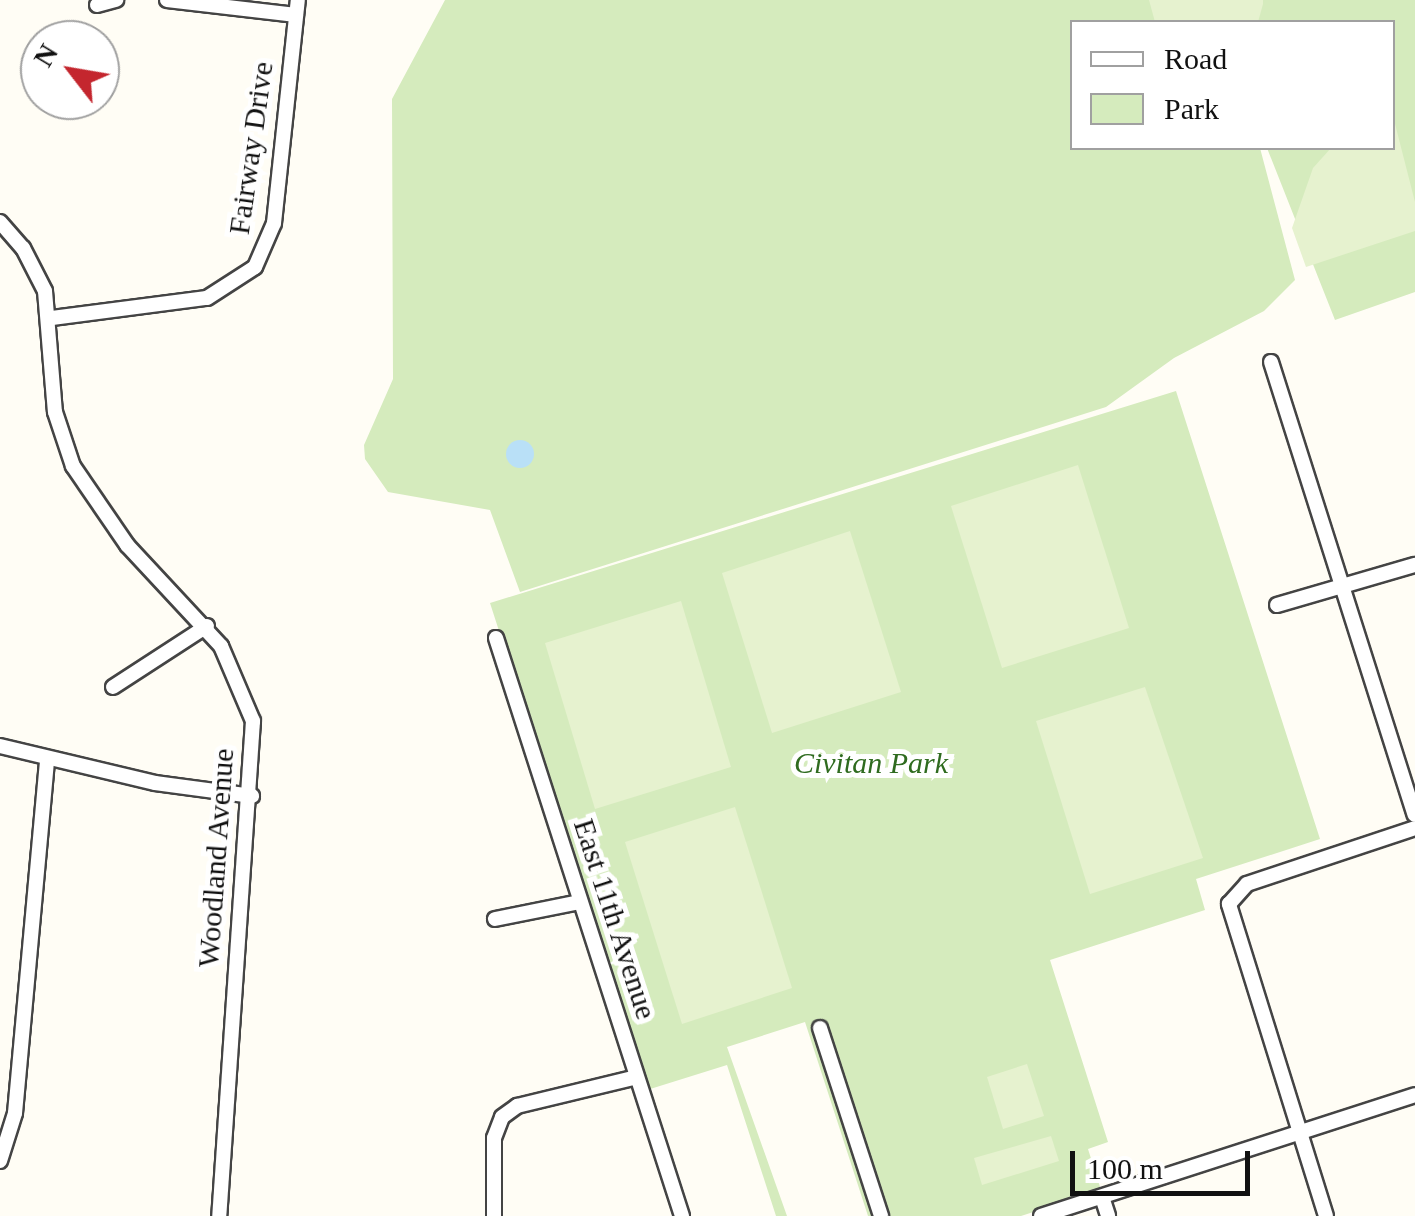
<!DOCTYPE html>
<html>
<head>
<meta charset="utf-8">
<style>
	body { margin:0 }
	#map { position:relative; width:1415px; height:1216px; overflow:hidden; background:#fffdf5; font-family:Georgia,serif }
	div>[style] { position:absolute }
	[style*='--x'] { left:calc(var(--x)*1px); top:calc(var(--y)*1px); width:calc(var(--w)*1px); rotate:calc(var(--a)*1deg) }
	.green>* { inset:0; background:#d5ebbd }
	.pitch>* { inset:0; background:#e6f2cf }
	.water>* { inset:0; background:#b9e0f7 }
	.round { border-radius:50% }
	.roads { filter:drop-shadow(2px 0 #444) drop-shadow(-2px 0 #444) drop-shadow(0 2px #444) drop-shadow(0 -2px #444) }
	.minor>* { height:14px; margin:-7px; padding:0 7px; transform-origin:7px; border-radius:7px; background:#fff }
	span { translate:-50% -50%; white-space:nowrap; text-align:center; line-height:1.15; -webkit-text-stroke:10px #fff; paint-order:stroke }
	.street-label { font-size:30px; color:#111 }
	.park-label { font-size:30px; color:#2f6b1f; font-style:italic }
	.legend { position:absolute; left:1070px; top:20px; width:325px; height:130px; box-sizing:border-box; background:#fff; border:2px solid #a0a0a0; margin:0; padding:12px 18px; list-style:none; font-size:30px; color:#111 }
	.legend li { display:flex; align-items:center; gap:20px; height:50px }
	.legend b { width:50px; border:2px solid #a0a0a0 }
	.north { position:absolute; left:20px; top:20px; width:100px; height:100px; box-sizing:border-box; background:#fff; border:2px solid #a0a0a0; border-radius:50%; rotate:301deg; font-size:28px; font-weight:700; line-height:40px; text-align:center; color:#111 }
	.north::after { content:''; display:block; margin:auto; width:35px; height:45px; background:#c4262e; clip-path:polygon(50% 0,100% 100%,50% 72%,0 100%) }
	.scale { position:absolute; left:1070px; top:1151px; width:180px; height:45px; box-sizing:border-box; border:5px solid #111; border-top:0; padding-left:12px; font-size:30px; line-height:35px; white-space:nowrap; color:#111; -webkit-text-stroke:8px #fff; paint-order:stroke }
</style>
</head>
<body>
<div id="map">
	<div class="green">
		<i style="clip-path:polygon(445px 0,1415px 0,1415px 292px,1335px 320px,1267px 148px,1392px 148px,1392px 22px,1072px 22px,1072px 148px,1260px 148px,1295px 280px,1264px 311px,1174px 358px,1106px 407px,520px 592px,490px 510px,388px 492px,365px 459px,364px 445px,393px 379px,392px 99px)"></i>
		<i style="clip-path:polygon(1176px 391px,1320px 839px,1196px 879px,1205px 910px,1050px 960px,1108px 1142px,1088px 1149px,1101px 1190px,1021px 1216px,868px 1216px,805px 1022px,727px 1047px,787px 1216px,776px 1216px,727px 1065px,647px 1090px,490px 603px)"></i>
	</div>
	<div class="pitch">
		<i style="clip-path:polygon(1149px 0,1263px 0,1263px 4px,1258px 22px,1155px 22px)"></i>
		<i style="clip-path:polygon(1393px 116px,1415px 202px,1415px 231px,1306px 267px,1292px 228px,1313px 168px,1331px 148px,1392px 148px)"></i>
		<i style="clip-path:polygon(1078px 465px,1129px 628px,1002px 668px,951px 506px)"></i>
		<i style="clip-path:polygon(850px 531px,901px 692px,772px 733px,722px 573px)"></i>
		<i style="clip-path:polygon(681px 601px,731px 767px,595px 809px,545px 643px)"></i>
		<i style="clip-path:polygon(1145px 687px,1203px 858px,1090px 894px,1036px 721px)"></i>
		<i style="clip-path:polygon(735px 807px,792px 988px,682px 1024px,625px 842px)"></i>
		<i style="clip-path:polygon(1027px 1064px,1044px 1116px,1003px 1129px,987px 1077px)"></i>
		<i style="clip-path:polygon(1051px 1136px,1059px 1161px,982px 1185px,974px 1158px)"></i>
	</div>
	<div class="water">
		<i class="round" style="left:506px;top:440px;width:28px;height:28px"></i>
	</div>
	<div class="roads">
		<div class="minor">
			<i style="--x:167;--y:0;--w:130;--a:6.6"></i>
			<i style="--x:97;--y:5;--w:20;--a:-15"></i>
			<i style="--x:0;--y:222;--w:35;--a:49"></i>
			<i style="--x:23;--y:248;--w:48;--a:62.9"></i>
			<i style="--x:45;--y:291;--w:121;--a:85.3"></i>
			<i style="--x:55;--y:412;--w:57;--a:71.6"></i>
			<i style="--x:73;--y:466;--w:96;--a:55.6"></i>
			<i style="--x:127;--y:545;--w:138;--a:47.1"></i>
			<i style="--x:221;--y:646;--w:82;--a:66.9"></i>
			<i style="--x:253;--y:721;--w:496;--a:93.9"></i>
			<i style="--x:52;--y:318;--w:156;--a:-7.4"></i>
			<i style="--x:207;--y:298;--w:57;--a:-32.9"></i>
			<i style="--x:255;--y:267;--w:48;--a:-66.6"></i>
			<i style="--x:274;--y:223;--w:224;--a:-83.9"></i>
			<i style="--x:1271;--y:362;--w:475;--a:72.4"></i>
			<i style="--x:1277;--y:605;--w:144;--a:-16.2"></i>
			<i style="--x:496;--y:638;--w:607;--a:72.16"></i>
			<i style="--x:113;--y:687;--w:112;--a:-33"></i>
			<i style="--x:0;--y:746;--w:159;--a:13.4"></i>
			<i style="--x:155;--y:783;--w:98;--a:7.6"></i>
			<i style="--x:495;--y:919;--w:87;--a:-11.3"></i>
			<i style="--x:820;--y:1028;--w:198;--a:72"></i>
			<i style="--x:0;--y:1161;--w:50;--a:-72.6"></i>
			<i style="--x:15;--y:1113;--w:356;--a:-84.8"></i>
			<i style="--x:1102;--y:1197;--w:20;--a:72"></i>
			<i style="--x:494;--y:1216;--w:78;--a:-90"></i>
			<i style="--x:494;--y:1138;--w:22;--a:-69"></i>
			<i style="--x:502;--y:1117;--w:19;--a:-36"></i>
			<i style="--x:517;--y:1106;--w:123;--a:-13.6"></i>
			<i style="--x:1041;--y:1216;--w:393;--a:-17.9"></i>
			<i style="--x:1326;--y:1216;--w:327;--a:-107.3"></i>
			<i style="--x:1229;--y:904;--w:27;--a:-48"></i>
			<i style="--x:1247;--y:884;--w:177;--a:-18.4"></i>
		</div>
	</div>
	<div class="street-label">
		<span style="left:251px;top:148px;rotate:-82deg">Fairway Drive</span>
		<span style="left:216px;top:858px;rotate:-86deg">Woodland Avenue</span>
		<span style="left:615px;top:919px;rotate:72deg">East 11th Avenue</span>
	</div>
	<div class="park-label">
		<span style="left:871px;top:763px">Civitan Park</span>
	</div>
	<ul class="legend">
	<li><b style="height:12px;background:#fff"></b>Road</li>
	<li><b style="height:28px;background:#d5ebbd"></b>Park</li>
	</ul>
	<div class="north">N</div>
	<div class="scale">100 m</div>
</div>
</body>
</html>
